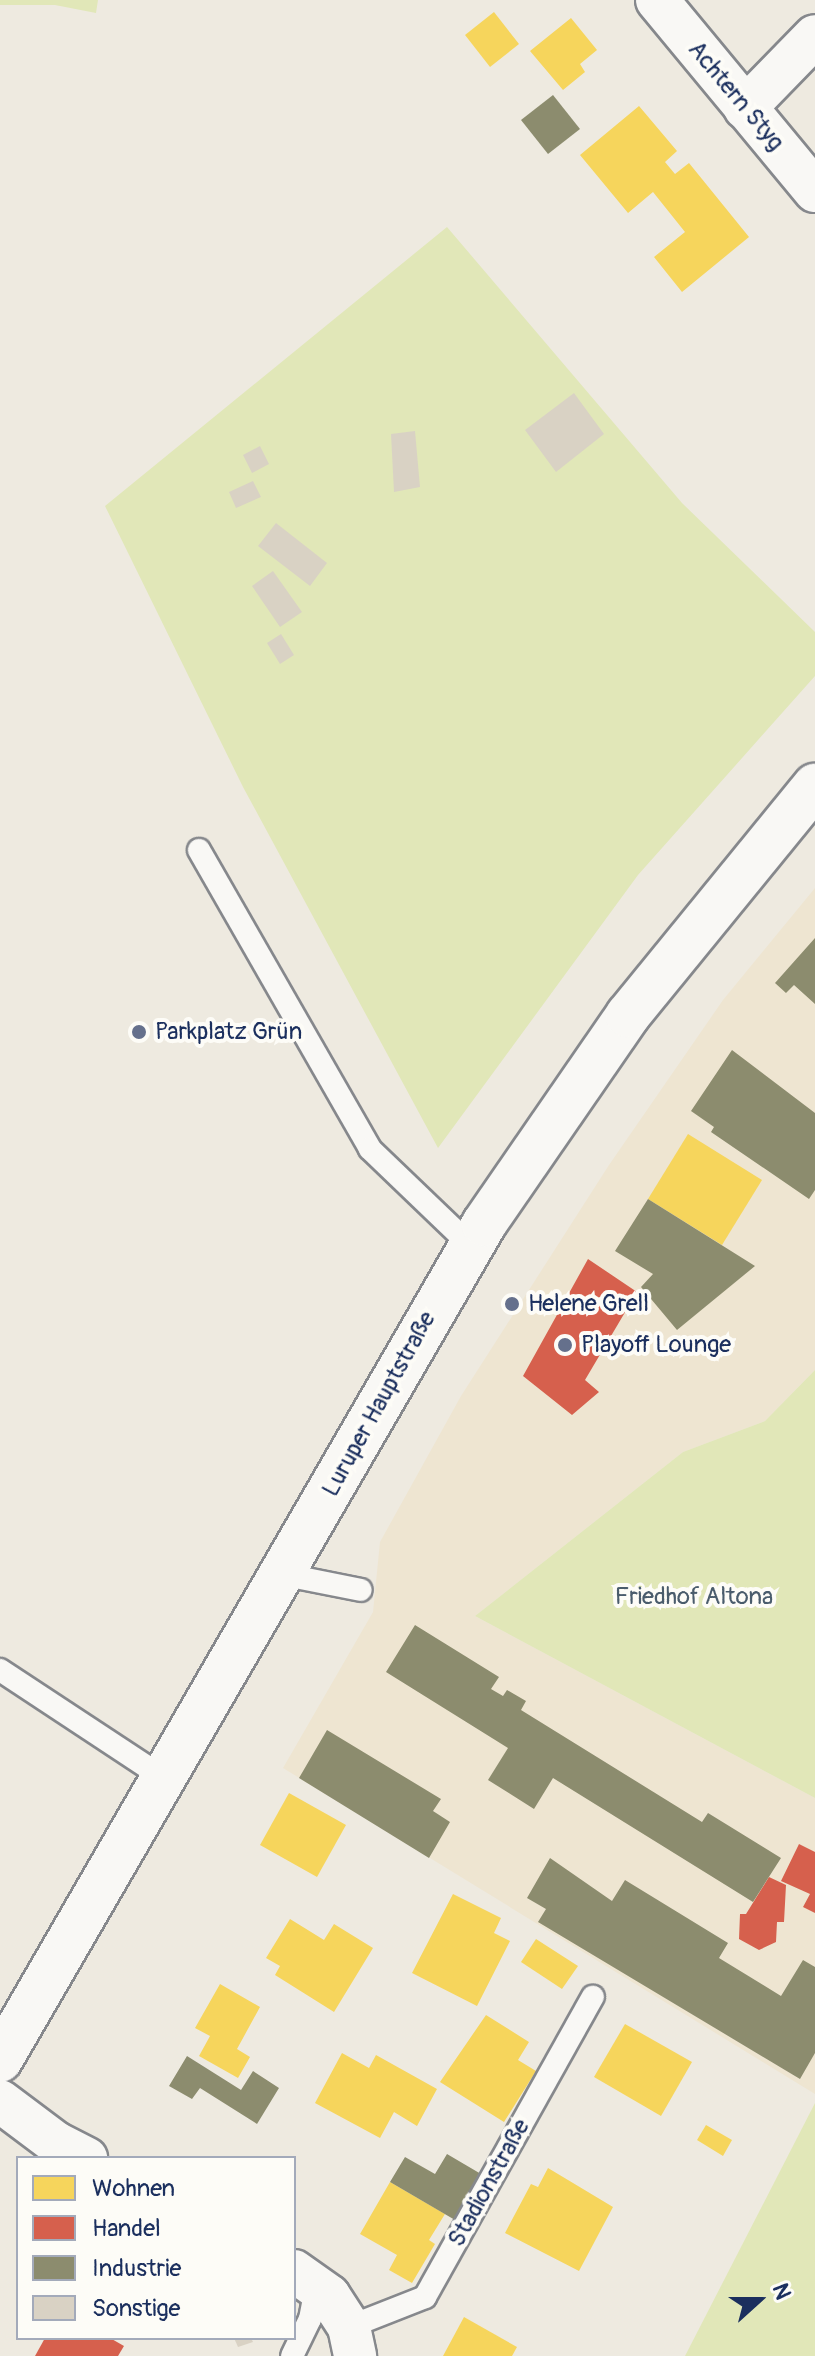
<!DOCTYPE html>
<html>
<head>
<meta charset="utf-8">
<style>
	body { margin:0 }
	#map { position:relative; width:815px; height:2356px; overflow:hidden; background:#eeeae0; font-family:Pangolin,sans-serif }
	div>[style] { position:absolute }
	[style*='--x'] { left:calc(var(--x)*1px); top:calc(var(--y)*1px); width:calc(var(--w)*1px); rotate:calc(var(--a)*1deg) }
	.built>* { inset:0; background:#eee5d1 }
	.green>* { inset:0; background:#e1e7b8 }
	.homes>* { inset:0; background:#f6d55c }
	.shops>* { inset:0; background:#d6604d }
	.industry>* { inset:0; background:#8c8c6e }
	.building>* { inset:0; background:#d9d2c4 }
	.roads { filter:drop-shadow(2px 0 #86888c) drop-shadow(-2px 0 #86888c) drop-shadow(0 2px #86888c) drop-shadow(0 -2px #86888c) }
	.service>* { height:22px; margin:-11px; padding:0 11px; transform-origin:11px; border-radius:11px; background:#f9f8f5 }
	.minor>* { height:42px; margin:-21px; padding:0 21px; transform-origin:21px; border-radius:21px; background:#f9f8f5 }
	.secondary>* { height:44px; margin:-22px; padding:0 22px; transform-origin:22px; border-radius:22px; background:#f9f8f5 }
	.dots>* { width:22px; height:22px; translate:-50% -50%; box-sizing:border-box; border:4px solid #fdfcf7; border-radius:50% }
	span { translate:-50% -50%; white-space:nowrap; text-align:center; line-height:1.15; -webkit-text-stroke:8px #fdfcf7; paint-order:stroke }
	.street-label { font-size:24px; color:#1b2f5e }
	.poi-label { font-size:24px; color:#1b2f5e }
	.left { translate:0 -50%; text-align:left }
	.park-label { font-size:24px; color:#4a5c6c }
	.legend { position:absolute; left:16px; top:2156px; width:280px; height:184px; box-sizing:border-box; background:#fdfcf7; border:2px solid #a3aaba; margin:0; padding:10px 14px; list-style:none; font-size:24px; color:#1b2f5e }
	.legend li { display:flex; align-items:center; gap:16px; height:40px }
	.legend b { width:40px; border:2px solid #a3aaba }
	.north { position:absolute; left:719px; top:2260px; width:80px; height:80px; -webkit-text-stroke:6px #fdfcf7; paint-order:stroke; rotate:69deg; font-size:22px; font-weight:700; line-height:32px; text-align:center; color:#1b2f5e }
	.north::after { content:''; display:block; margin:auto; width:28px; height:36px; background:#1b2f5e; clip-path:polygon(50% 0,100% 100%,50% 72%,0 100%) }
</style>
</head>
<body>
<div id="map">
	<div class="built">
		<i style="clip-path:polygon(815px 888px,815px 1370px,765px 1421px,683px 1452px,475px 1616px,815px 1798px,815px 2094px,283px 1768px,373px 1612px,380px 1542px,461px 1396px,609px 1165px,723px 1000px)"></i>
	</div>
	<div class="green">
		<i style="clip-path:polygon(0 0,98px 0,96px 13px,55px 5px,0 5px)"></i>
		<i style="clip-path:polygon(447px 227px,682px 503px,815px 632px,815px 676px,638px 875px,438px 1148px,243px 787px,105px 506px)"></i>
		<i style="clip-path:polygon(815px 1370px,815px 1798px,475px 1616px,683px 1452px,765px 1421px)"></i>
		<i style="clip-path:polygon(815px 2103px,815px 2356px,685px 2356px)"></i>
	</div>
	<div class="homes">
		<i style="clip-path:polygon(494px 12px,519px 44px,490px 67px,465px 35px)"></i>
		<i style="clip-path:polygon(571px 18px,597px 50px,580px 64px,585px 72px,563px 90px,530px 51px)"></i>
		<i style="clip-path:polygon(639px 106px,677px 151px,665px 162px,675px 174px,689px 163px,749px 237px,682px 292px,654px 257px,685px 232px,653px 192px,628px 213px,580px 155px)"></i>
		<i style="clip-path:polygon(688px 1134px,762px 1180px,722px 1245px,648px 1199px)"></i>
		<i style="clip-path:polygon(289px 1793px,346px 1825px,317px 1877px,260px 1845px)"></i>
		<i style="clip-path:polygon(453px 1894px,501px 1918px,494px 1933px,510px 1941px,477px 2006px,412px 1973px)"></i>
		<i style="clip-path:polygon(290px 1919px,324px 1940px,334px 1924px,373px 1948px,334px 2012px,275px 1975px,280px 1966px,266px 1958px)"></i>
		<i style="clip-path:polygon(536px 1939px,578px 1966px,562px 1989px,521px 1962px)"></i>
		<i style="clip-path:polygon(220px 1984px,260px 2007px,237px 2049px,250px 2057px,238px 2078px,199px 2056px,210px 2036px,195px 2028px)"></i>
		<i style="clip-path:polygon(486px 2015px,529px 2042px,518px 2060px,536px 2071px,504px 2122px,440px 2082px)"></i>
		<i style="clip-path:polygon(625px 2024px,692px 2062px,661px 2116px,594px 2077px)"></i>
		<i style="clip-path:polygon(342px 2053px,369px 2068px,376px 2055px,437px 2089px,417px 2126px,394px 2112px,380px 2138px,315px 2103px)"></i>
		<i style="clip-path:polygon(706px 2125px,732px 2140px,723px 2156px,697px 2140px)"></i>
		<i style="clip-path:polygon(548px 2168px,613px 2207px,579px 2271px,505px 2233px,531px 2184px,538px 2187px)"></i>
		<i style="clip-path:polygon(390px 2182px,445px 2214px,429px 2240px,435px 2244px,412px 2283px,389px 2270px,397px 2255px,360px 2234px)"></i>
		<i style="clip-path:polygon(464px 2317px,517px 2347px,512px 2356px,443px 2356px)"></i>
	</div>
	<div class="shops">
		<i style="clip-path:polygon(588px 1259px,637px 1292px,585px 1380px,599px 1392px,572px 1415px,523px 1376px)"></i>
		<i style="clip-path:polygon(799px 1844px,815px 1852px,815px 1913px,803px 1907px,810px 1894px,781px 1881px)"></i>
		<i style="clip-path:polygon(769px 1877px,786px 1885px,784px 1922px,777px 1922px,776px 1942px,759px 1950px,739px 1939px,740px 1914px,746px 1914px)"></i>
		<i style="clip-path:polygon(45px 2338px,110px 2338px,124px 2346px,118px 2356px,35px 2356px)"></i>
	</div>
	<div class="industry">
		<i style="clip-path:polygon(553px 95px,580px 129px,548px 154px,521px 120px)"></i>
		<i style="clip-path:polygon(815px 938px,815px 1004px,794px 985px,786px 993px,775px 983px)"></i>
		<i style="clip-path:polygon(732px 1050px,815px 1113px,815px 1190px,809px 1199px,711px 1132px,714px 1127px,691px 1111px)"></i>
		<i style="clip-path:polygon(648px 1199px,755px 1266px,677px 1330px,641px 1287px,653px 1274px,615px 1251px)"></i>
		<i style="clip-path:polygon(415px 1625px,499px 1677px,491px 1689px,503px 1696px,507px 1690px,526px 1701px,521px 1710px,702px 1822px,708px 1813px,781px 1858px,753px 1902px,553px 1778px,534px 1809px,488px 1780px,508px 1748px,386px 1672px)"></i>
		<i style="clip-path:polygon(327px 1730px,441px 1799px,433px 1811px,450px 1822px,429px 1858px,299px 1778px)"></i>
		<i style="clip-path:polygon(550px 1858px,612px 1901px,625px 1880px,728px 1943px,719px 1958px,781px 1996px,803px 1960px,815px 1967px,815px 2053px,800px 2079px,538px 1922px,546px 1909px,527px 1898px)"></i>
		<i style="clip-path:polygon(187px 2056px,241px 2090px,253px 2071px,279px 2088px,257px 2124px,200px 2088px,192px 2099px,169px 2086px)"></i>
		<i style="clip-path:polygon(447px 2154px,481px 2174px,455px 2220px,390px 2182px,405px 2157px,435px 2174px)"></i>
	</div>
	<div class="building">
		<i style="clip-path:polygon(574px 393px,604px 434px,556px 472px,525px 430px)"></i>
		<i style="clip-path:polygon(415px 431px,420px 487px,394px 492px,391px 434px)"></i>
		<i style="clip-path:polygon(260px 446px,269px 464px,252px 473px,243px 455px)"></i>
		<i style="clip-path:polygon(253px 481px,261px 497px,236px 508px,229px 492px)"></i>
		<i style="clip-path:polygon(276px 523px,327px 563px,310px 586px,258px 546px)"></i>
		<i style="clip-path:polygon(273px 571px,302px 612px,280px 627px,252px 586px)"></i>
		<i style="clip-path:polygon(281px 634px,294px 655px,280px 664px,267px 643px)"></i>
		<i style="clip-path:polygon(234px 2338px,251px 2338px,253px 2342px,238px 2347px)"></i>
	</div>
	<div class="roads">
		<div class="service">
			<i style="--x:199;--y:850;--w:344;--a:60.2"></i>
			<i style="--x:370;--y:1149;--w:140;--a:43.8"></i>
			<i style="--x:286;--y:1575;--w:76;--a:11.3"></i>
			<i style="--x:0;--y:1670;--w:198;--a:33.4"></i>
			<i style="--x:349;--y:2327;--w:82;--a:-21.5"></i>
			<i style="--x:425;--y:2297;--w:344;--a:-60.8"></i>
			<i style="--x:292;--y:2356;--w:41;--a:-64.1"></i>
			<i style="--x:310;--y:2319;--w:21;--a:-79"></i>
			<i style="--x:314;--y:2298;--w:18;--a:-117"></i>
		</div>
		<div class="minor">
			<i style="--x:657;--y:0;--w:248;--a:50.4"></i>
			<i style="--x:745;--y:108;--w:100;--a:-45.8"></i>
			<i style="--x:0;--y:2101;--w:70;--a:36.9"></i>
			<i style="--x:56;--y:2143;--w:34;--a:27"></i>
			<i style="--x:294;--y:2271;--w:43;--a:35.5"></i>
			<i style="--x:329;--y:2296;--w:37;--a:57"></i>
			<i style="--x:349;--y:2327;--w:30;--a:78"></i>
		</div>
		<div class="secondary">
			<i style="--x:0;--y:2060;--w:966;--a:-59.93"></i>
			<i style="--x:484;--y:1224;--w:254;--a:-55.4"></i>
			<i style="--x:628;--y:1015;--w:296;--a:-50.8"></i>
		</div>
	</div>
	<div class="dots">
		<i style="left:139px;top:1032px;background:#65708c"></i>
		<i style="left:512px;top:1304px;background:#65708c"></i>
		<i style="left:565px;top:1345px;background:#65708c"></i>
	</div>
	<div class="street-label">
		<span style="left:736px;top:96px;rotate:50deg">Achtern Styg</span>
		<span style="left:379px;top:1404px;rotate:-61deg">Luruper Hauptstraße</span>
		<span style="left:489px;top:2183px;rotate:-61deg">Stadionstraße</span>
	</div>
	<div class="poi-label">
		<span class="left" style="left:155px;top:1032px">Parkplatz Grün</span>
		<span class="left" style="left:528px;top:1304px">Helene Grell</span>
		<span class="left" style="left:581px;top:1345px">Playoff Lounge</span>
	</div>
	<div class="park-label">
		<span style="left:694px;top:1597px">Friedhof Altona</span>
	</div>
	<ul class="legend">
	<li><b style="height:22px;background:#f6d55c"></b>Wohnen</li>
	<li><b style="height:22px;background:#d6604d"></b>Handel</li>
	<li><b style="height:22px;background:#8c8c6e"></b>Industrie</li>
	<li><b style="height:22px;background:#d9d2c4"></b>Sonstige</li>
	</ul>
	<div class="north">N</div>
</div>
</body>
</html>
